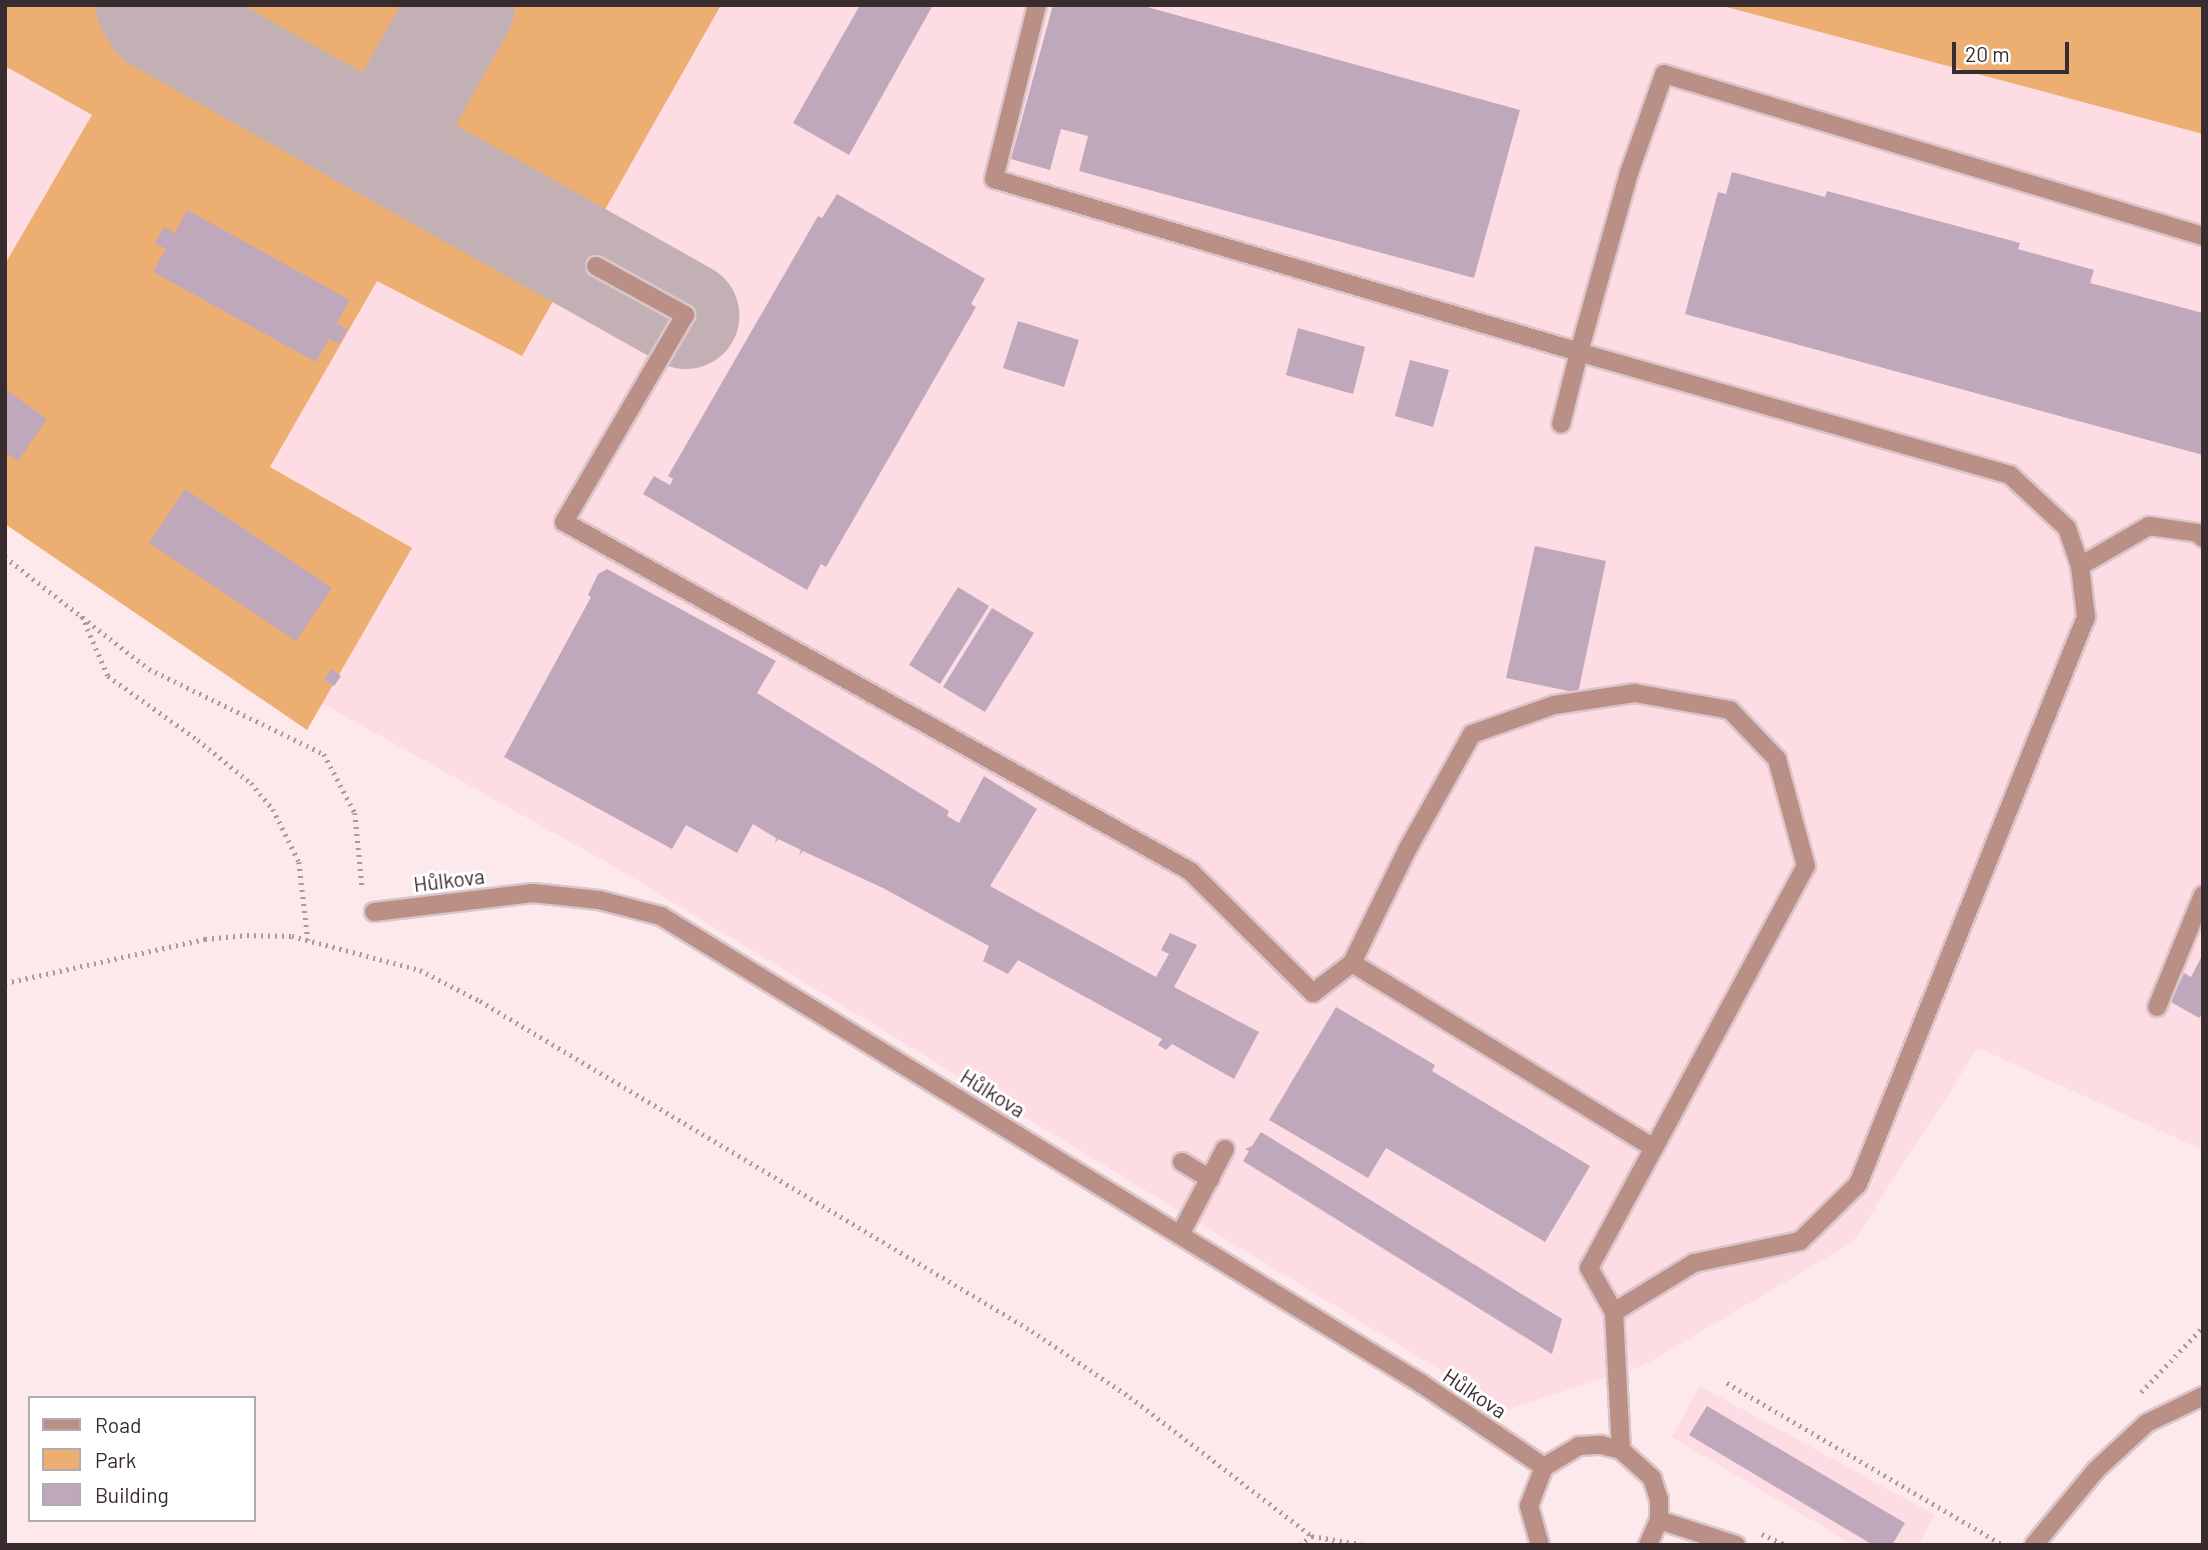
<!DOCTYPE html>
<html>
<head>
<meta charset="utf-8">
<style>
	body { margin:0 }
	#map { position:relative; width:2208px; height:1550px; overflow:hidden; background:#fde8ec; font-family:Barlow,sans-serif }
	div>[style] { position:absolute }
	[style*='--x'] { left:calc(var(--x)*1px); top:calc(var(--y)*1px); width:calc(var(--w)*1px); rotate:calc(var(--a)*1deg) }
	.built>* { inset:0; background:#fedce3 }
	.green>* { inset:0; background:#ecae71 }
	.taxiway>* { height:107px; margin:-53.5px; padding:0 53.5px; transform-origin:53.5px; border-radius:53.5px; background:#c3b0b4 }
	.building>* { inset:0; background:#c0a8bc }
	.path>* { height:4.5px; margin-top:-2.25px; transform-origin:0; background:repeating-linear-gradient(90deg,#aa989c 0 2px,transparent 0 7px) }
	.roads { filter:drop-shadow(2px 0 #dac6ca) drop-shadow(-2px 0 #dac6ca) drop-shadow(0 2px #dac6ca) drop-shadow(0 -2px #dac6ca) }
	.minor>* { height:18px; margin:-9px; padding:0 9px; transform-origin:9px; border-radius:9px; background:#ba8f85 }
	span { translate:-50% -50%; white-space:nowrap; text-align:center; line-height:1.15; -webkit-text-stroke:6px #fff; paint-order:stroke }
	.street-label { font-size:21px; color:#392c2f }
	.frame { position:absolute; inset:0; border:7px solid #392c2f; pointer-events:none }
	.legend { position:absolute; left:28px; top:1396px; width:228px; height:126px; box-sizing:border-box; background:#fff; border:2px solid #b0abac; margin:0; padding:9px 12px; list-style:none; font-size:21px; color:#392c2f }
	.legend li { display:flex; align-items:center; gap:14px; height:35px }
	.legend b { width:35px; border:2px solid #b0abac }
	.scale { position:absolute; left:1952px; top:42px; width:117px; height:32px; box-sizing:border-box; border:4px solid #392c2f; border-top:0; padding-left:9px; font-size:21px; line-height:24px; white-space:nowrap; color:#392c2f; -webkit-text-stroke:5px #fff; paint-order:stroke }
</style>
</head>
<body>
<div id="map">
	<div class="built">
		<i style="clip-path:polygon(5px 5px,2203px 5px,2203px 1150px,1978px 1048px,1853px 1242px,1644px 1365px,1506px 1410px,615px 867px,105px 582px,5px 504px)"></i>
		<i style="clip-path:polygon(1700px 1386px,1935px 1515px,1918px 1545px,1854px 1545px,1672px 1437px)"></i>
	</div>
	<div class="green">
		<i style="clip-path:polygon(5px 5px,721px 5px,522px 356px,377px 281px,270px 467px,412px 548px,307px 730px,5px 524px,5px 264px,92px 115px,5px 66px)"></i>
		<i style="clip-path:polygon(1719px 5px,2203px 5px,2203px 134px)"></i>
	</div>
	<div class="taxiway">
		<i style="--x:149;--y:5;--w:15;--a:58"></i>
		<i style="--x:157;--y:18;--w:234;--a:29.4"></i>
		<i style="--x:461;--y:5;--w:133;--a:119.3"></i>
		<i style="--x:396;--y:121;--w:22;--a:150"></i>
		<i style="--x:377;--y:132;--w:16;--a:176"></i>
		<i style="--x:361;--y:133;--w:372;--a:29.3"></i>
	</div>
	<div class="building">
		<i style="clip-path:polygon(860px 5px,933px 5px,849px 155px,793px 123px)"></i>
		<i style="clip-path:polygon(1053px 5px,1140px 5px,1520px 110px,1474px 278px,1079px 171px,1088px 136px,1061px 129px,1050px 170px,1011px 159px)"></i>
		<i style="clip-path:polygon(1732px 172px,1825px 197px,1827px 191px,2020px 243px,2018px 249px,2094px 270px,2090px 283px,2203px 313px,2203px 455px,1685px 314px,1718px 192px,1726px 194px)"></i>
		<i style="clip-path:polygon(837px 194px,985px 279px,971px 304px,976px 307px,826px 567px,821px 564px,807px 590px,643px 494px,654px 476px,670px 485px,673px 479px,668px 476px,818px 216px,822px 218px)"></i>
		<i style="clip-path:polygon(187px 210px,350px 300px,337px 323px,348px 329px,339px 344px,329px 339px,316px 362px,153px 272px,166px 249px,155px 243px,164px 227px,175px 233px)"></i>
		<i style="clip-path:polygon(1018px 321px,1079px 340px,1064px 387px,1003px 368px)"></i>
		<i style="clip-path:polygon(1298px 328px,1365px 347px,1353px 394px,1286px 375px)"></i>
		<i style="clip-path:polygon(1410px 360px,1449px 370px,1433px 427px,1395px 416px)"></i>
		<i style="clip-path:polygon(5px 389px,47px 419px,18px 461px,5px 452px)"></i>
		<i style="clip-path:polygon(185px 489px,332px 588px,296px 641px,149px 543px)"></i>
		<i style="clip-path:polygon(1535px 546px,1606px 561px,1578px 693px,1506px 678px)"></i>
		<i style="clip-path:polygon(607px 569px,776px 661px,757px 693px,949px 811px,947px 816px,959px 823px,984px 776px,1037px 809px,990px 886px,1156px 977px,1169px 954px,1161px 950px,1170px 933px,1197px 945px,1174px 987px,1259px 1032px,1234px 1079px,1172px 1044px,1166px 1050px,1158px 1045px,1162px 1039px,1018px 960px,1008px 974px,983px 961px,989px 946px,883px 888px,803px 851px,799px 856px,801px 850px,778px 839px,775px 844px,776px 838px,753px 824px,737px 853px,686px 825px,672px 849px,504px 757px,591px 597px,588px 595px,598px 574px)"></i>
		<i style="clip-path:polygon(958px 587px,989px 606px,940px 684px,909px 665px)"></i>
		<i style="clip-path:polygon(992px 608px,1034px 633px,985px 712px,943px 687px)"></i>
		<i style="clip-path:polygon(331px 669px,341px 676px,334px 686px,324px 679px)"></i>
		<i style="clip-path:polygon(2203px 954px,2203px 1013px,2199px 1018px,2171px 1002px,2184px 973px,2191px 977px)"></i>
		<i style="clip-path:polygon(1336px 1007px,1435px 1065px,1432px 1071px,1590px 1166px,1545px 1242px,1386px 1148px,1368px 1178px,1269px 1120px)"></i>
		<i style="clip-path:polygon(1261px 1132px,1562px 1319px,1552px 1354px,1243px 1161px,1249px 1151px,1245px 1149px,1252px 1146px)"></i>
		<i style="clip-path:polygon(1707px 1406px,1905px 1523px,1892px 1545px,1873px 1545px,1689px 1435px)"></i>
	</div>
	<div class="path">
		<i style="--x:5;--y:557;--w:182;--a:37.9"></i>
		<i style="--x:149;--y:669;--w:195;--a:25.9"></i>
		<i style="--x:324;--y:754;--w:67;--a:62.3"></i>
		<i style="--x:355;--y:813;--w:73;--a:84.5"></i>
		<i style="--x:82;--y:616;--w:65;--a:66.6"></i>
		<i style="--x:108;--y:676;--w:110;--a:35.4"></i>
		<i style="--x:198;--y:740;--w:68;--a:39.1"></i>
		<i style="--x:251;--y:783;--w:34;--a:50"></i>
		<i style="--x:273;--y:809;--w:59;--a:63.9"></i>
		<i style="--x:299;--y:862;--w:79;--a:83.4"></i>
		<i style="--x:5;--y:983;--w:205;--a:-12.4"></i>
		<i style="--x:205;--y:939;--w:42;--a:-5.4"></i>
		<i style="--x:247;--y:935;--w:45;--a:1.3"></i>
		<i style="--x:292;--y:936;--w:132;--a:14.9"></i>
		<i style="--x:420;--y:970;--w:68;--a:27.3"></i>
		<i style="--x:480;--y:1001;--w:643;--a:30.87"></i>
		<i style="--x:1032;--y:1331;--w:118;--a:34"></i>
		<i style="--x:1130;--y:1397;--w:229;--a:37.4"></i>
		<i style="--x:1727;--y:1383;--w:320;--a:30.4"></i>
		<i style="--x:2141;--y:1392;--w:90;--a:-46.4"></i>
		<i style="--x:1762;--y:1534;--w:26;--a:25"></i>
		<i style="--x:1299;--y:1545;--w:16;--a:-35"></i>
		<i style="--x:1312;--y:1536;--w:53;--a:9.8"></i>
	</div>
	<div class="roads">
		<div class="minor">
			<i style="--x:1037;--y:5;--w:179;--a:103.9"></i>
			<i style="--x:994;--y:179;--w:610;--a:16.47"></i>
			<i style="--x:1579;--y:352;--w:74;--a:104"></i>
			<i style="--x:596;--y:266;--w:102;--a:28.8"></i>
			<i style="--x:685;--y:315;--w:240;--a:120.3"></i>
			<i style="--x:564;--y:522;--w:717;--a:29.14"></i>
			<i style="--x:1190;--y:871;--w:173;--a:44.8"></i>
			<i style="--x:1313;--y:993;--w:49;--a:-37.6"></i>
			<i style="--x:1352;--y:963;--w:354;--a:31.5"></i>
			<i style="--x:1654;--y:1148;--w:320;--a:-61.7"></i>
			<i style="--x:1806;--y:866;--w:111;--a:-105.2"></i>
			<i style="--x:1777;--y:759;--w:68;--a:-133.8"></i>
			<i style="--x:1730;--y:710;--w:97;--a:-169.9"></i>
			<i style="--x:1635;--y:693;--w:82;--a:171.6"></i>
			<i style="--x:1554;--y:705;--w:87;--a:160.5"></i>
			<i style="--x:1472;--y:734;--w:131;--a:119.3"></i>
			<i style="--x:1408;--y:848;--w:128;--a:116"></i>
			<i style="--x:2080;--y:566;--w:80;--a:-30.1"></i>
			<i style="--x:2149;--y:526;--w:49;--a:8.1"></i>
			<i style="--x:2198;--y:533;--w:7;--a:45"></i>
			<i style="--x:374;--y:912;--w:160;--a:-6.8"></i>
			<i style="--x:533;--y:893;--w:66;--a:6.1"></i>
			<i style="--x:599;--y:900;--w:64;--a:14.5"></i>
			<i style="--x:661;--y:916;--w:893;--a:31.59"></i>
			<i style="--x:1422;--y:1384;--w:148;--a:34.2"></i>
			<i style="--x:2157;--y:1007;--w:121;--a:-67.7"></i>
			<i style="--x:1182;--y:1162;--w:33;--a:31"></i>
			<i style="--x:1180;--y:1235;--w:97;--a:-62.4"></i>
			<i style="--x:1614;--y:1312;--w:51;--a:-119.6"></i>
			<i style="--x:1589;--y:1268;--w:136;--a:-61.6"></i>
			<i style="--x:1621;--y:1450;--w:138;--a:-92.9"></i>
			<i style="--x:1614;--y:1312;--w:94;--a:-31.5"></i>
			<i style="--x:1694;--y:1263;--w:108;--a:-11.7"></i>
			<i style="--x:1800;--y:1241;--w:81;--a:-44.5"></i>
			<i style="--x:1858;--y:1184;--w:611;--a:-68.09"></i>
			<i style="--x:2086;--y:617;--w:51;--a:-96.7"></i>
			<i style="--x:2080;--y:566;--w:40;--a:-108.9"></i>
			<i style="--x:2067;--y:528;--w:78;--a:-137.1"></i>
			<i style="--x:2010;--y:475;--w:448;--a:-164.1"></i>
			<i style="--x:1579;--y:352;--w:186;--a:-74.4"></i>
			<i style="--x:1629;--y:173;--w:105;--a:-70.5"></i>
			<i style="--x:1664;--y:74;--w:563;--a:16.73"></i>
			<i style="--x:1659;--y:1520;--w:81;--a:18"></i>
			<i style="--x:1540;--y:1545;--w:41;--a:-105.8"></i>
			<i style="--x:1529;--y:1506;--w:42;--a:-69"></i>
			<i style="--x:1544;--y:1467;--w:41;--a:-31"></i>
			<i style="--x:1579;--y:1446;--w:22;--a:-3"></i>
			<i style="--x:1601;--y:1445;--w:21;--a:14"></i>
			<i style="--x:1621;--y:1450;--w:42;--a:42.1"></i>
			<i style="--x:1652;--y:1478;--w:22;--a:72"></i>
			<i style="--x:1659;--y:1499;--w:21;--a:90"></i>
			<i style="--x:1659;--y:1520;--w:27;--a:114"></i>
			<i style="--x:2034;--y:1545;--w:97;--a:-50.4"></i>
			<i style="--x:2096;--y:1470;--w:69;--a:-42.7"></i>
			<i style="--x:2147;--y:1423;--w:62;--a:-25.7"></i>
		</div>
	</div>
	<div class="street-label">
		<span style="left:449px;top:880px;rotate:-7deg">Hůlkova</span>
		<span style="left:993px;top:1093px;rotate:32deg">Hůlkova</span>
		<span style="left:1475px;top:1393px;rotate:34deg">Hůlkova</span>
	</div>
	<div class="frame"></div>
	<ul class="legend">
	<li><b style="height:9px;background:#ba8f85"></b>Road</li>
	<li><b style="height:19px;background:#ecae71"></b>Park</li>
	<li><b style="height:19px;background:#c0a8bc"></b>Building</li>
	</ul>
	<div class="scale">20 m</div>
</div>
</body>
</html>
